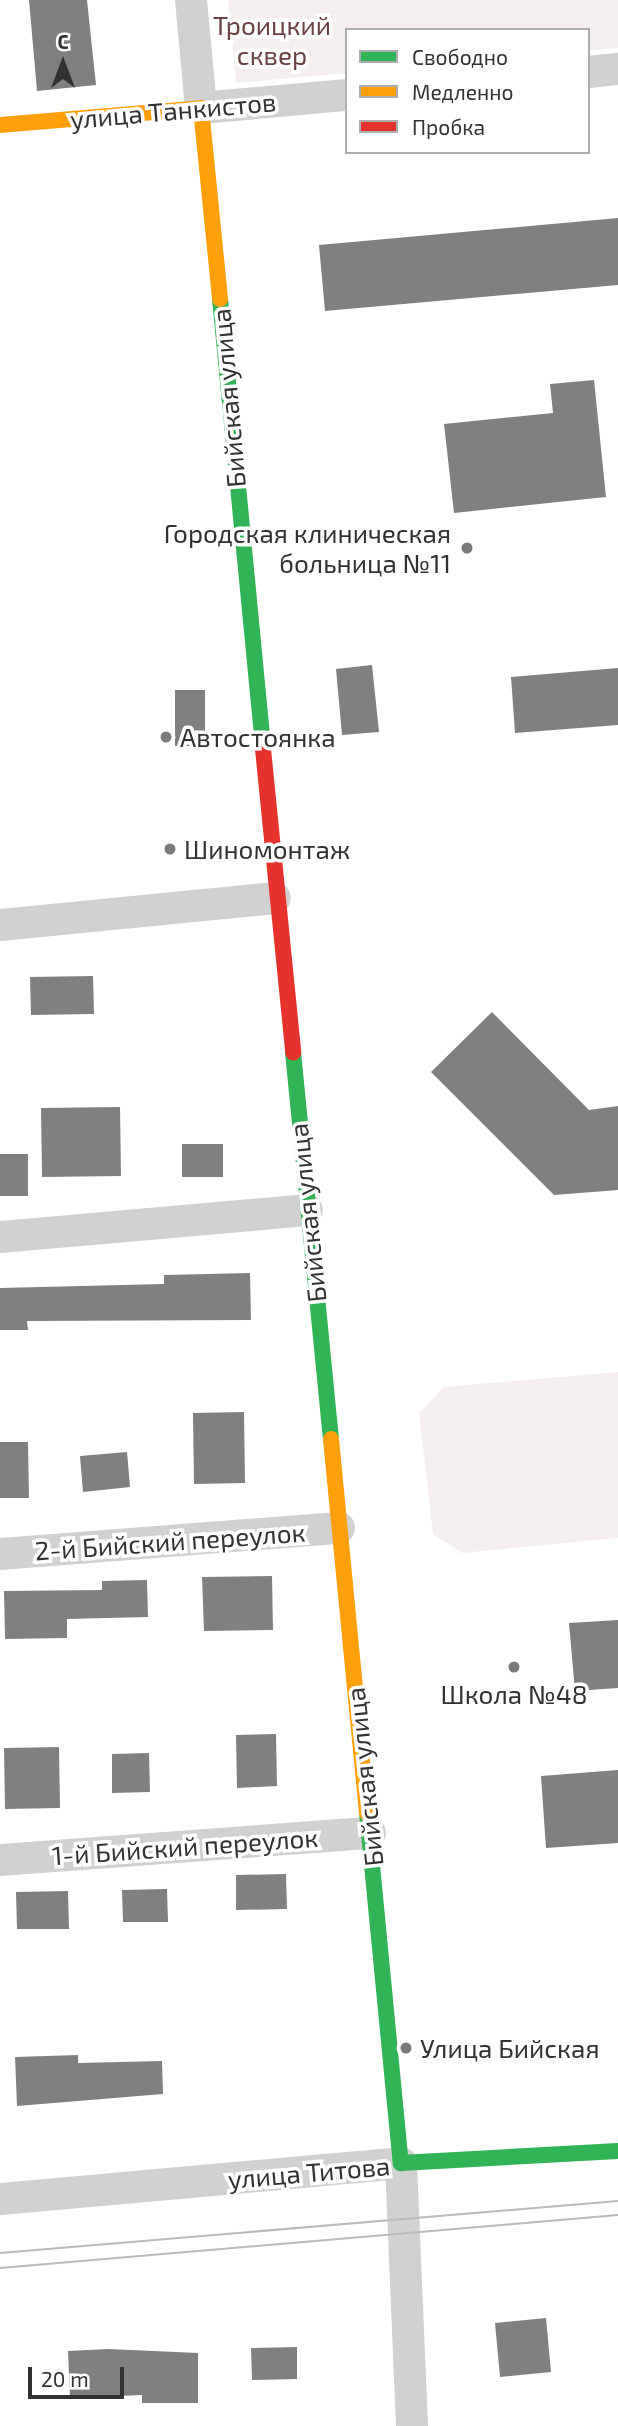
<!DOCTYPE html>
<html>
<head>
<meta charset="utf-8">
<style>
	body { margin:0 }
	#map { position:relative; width:618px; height:2426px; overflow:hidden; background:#fff; font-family:"Exo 2",sans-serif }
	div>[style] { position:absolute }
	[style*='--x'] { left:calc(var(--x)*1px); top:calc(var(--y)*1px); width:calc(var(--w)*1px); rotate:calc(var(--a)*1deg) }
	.green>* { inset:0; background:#f5eeef }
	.building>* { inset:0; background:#808080 }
	.street>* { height:32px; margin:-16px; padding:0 16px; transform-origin:16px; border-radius:16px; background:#d1d1d1 }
	.fast>* { height:16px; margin:-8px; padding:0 8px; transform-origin:8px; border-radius:8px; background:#30b455 }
	.slow>* { height:16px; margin:-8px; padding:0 8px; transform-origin:8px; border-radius:8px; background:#ff9f0a }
	.jam>* { height:16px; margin:-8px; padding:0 8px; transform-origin:8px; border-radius:8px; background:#e5322d }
	.tram>* { height:2px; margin:-1px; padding:0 1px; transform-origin:1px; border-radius:1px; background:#bbb }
	.dots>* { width:19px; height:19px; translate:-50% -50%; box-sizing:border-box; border:4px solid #fff; border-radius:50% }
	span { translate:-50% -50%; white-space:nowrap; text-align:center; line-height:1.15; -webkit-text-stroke:7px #fff; paint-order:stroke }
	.park-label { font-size:26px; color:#6a4243 }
	.street-label { font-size:26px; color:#323232 }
	.poi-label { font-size:26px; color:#323232 }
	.right { translate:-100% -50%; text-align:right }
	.left { translate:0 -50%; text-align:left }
	.legend { position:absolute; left:345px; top:28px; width:245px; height:126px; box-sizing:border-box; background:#fff; border:2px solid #adadad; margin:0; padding:9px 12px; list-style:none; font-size:21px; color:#323232 }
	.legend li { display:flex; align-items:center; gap:14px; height:35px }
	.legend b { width:35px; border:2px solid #adadad }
	.north { position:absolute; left:28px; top:28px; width:70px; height:70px; -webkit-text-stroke:5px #fff; paint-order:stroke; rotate:0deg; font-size:19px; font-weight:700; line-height:28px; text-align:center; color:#323232 }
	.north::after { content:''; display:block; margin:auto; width:24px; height:32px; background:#323232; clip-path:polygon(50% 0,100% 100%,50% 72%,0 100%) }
	.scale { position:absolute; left:28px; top:2367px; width:96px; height:32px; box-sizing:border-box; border:4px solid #323232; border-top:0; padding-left:9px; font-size:21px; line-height:24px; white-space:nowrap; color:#323232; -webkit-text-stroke:5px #fff; paint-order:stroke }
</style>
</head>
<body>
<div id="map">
	<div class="green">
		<i style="clip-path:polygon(228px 0,618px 0,618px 48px,588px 51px,588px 30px,347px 30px,347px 73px,236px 83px)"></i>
		<i style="clip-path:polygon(618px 1372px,618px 1538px,462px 1553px,433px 1534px,419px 1413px,444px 1387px)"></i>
	</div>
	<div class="building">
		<i style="clip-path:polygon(29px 0,87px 0,96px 85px,37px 91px)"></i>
		<i style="clip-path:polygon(618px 218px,618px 285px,325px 311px,319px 245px)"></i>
		<i style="clip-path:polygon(594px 380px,606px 497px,454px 513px,444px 424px,553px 413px,550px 384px)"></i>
		<i style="clip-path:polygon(372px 665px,379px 732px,342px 735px,336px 669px)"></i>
		<i style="clip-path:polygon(618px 668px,618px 725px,515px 733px,511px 677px)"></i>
		<i style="clip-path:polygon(175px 690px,205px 690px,205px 746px,175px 746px)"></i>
		<i style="clip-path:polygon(93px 976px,94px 1014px,31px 1015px,30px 977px)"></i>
		<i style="clip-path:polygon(492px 1012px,589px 1110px,618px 1106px,618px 1190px,554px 1195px,431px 1072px)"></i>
		<i style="clip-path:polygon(120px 1107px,121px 1176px,42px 1177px,41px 1108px)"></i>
		<i style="clip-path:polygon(182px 1144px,223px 1144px,223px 1177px,182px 1177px)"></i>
		<i style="clip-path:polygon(0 1154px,28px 1154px,28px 1196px,0 1196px)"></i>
		<i style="clip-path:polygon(250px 1273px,251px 1320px,27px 1321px,28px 1330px,0 1330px,0 1288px,164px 1284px,164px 1275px)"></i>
		<i style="clip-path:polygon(244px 1412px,245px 1483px,194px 1484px,193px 1413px)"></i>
		<i style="clip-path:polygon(0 1442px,28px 1442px,29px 1498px,0 1498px)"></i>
		<i style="clip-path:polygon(127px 1452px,130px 1487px,83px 1492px,80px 1456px)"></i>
		<i style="clip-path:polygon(272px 1576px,273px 1630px,204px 1631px,202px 1577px)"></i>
		<i style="clip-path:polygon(147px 1580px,148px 1617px,67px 1619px,67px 1638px,5px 1639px,4px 1591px,102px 1590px,102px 1581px)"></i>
		<i style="clip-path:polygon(618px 1620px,618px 1688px,575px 1691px,569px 1623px)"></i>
		<i style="clip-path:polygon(276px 1734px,277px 1786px,237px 1788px,236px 1735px)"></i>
		<i style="clip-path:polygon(59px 1747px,60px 1808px,5px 1809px,4px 1748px)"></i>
		<i style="clip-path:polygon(149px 1753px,150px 1792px,112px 1793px,112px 1754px)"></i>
		<i style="clip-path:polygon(618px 1770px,618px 1843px,546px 1848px,541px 1776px)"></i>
		<i style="clip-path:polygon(286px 1874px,287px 1909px,236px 1910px,236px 1875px)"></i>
		<i style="clip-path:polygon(167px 1889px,168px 1922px,123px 1922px,122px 1890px)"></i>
		<i style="clip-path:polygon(68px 1891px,69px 1929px,17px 1929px,16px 1892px)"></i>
		<i style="clip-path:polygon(78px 2055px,78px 2063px,162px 2061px,163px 2094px,17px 2106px,15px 2057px)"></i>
		<i style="clip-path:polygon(546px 2318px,551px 2372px,500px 2377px,495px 2323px)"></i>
		<i style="clip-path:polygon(297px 2347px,297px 2379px,252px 2380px,251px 2348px)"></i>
		<i style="clip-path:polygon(108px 2349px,198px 2353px,198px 2403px,142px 2403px,142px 2395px,70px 2398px,68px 2351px)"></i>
	</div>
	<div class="street">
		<i style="--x:191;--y:0;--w:108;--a:84.7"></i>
		<i style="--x:201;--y:108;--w:147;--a:-5.1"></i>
		<i style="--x:588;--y:72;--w:30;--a:-6"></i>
		<i style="--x:0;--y:925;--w:276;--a:-5.6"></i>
		<i style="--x:0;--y:1237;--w:308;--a:-5"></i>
		<i style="--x:0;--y:1554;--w:340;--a:-4.4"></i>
		<i style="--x:0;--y:1860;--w:371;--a:-4.2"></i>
		<i style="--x:0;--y:2199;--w:403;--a:-5.1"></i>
		<i style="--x:401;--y:2163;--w:263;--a:87.6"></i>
	</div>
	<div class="fast">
		<i style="--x:220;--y:299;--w:442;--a:84.5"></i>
		<i style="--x:293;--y:1052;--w:389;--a:84.4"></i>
		<i style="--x:367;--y:1813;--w:352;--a:84.5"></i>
		<i style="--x:401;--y:2163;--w:217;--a:-3.2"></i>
	</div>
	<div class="slow">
		<i style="--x:0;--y:125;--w:202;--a:-4.8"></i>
		<i style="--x:201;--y:108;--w:192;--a:84.3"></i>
		<i style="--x:331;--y:1439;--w:376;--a:84.5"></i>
	</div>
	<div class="jam">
		<i style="--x:262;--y:739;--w:315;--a:84.3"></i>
	</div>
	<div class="tram">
		<i style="--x:0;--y:2253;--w:620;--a:-4.81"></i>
		<i style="--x:0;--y:2268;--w:620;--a:-4.9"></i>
	</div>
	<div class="dots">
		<i style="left:467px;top:548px;background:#7a7a7a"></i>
		<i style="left:166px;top:737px;background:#7a7a7a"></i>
		<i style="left:170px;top:849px;background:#7a7a7a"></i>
		<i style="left:514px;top:1667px;background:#7a7a7a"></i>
		<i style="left:406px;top:2048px;background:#7a7a7a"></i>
	</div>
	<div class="park-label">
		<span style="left:272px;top:40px">Троицкий<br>сквер</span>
	</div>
	<div class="street-label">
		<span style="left:173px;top:110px;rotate:-5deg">улица Танкистов</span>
		<span style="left:228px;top:398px;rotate:-95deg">Бийская улица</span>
		<span style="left:307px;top:1213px;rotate:-96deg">Бийская улица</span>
		<span style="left:170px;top:1541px;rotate:-4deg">2-й Бийский переулок</span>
		<span style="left:364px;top:1777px;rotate:-96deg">Бийская улица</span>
		<span style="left:185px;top:1846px;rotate:-4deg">1-й Бийский переулок</span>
		<span style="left:309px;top:2172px;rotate:-5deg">улица Титова</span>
	</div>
	<div class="poi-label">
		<span class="right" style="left:451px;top:548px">Городская клиническая<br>больница №11</span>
		<span class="left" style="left:180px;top:737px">Автостоянка</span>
		<span class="left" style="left:184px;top:849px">Шиномонтаж</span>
		<span style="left:514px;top:1694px">Школа №48</span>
		<span class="left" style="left:420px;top:2048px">Улица Бийская</span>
	</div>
	<ul class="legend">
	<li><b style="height:9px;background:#30b455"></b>Свободно</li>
	<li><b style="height:9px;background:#ff9f0a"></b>Медленно</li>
	<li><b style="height:9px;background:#e5322d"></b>Пробка</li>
	</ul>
	<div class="north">С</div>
	<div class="scale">20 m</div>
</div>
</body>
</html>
